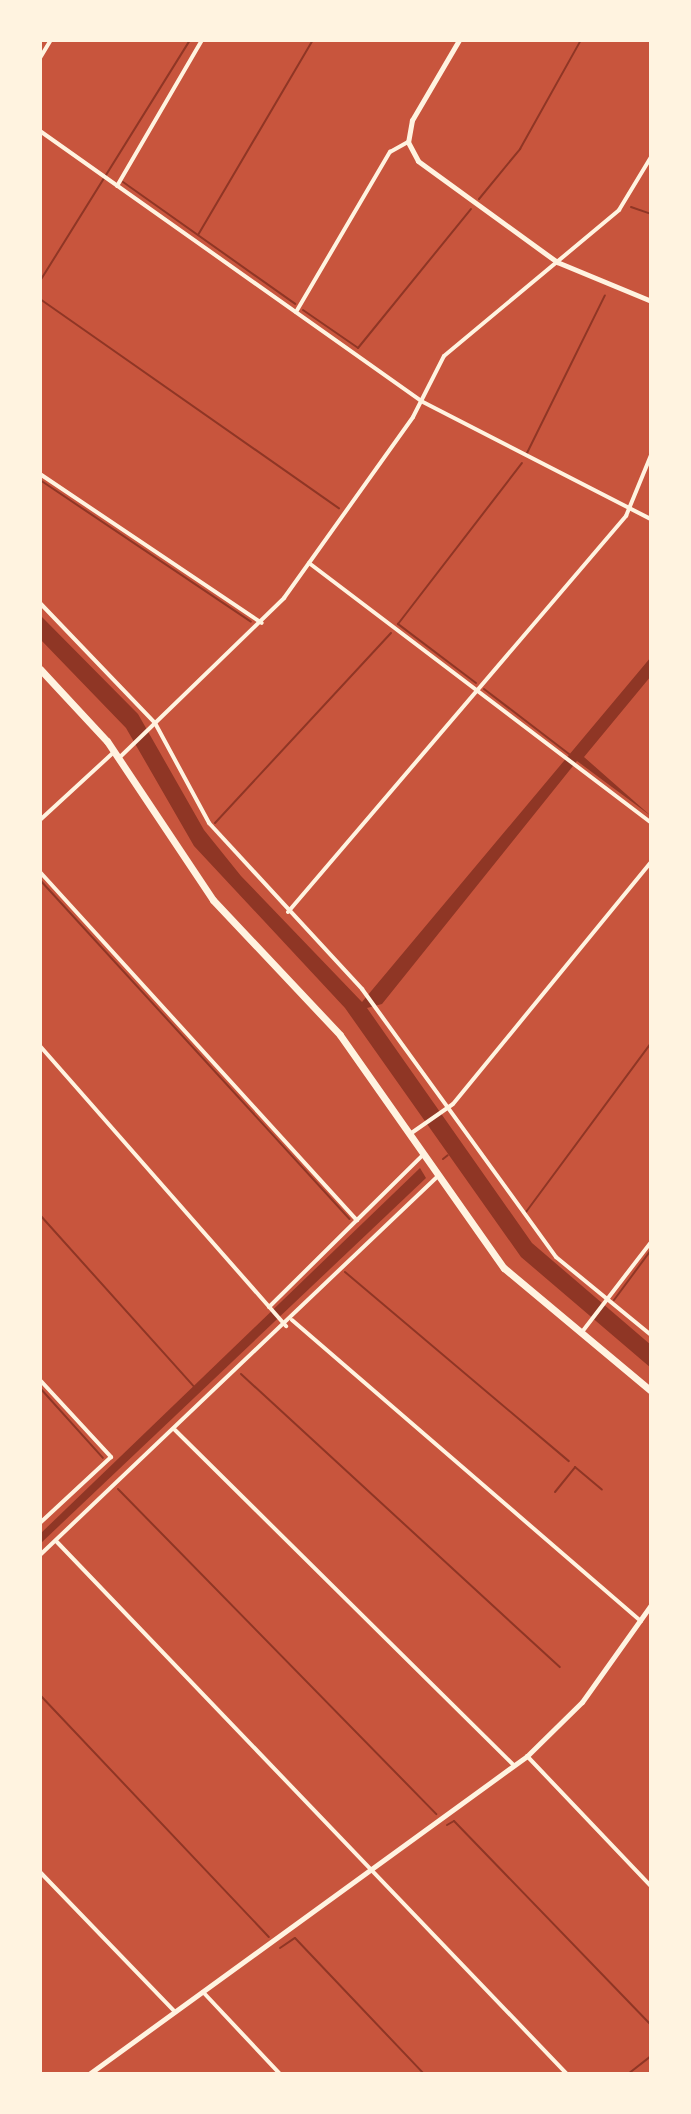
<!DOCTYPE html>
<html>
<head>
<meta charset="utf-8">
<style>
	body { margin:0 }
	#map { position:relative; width:691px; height:2114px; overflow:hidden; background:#c8553d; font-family:"Nunito Sans",sans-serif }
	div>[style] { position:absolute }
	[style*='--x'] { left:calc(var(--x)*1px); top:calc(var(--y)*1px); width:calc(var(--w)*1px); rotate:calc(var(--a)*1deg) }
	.water>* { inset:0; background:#8f3625 }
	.stream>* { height:2px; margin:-1px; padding:0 1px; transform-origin:1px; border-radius:1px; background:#8f3625 }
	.minor>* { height:4px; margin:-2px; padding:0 2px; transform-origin:2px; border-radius:2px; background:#fff3e0 }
	.tertiary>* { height:5px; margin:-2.5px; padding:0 2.5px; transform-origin:2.5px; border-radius:2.5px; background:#fff3e0 }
	.trunk>* { height:7px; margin:-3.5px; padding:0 3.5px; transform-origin:3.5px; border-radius:3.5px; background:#fff3e0 }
	span { translate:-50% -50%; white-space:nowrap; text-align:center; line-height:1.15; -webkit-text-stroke:8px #fff3e0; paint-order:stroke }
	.frame { position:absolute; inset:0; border:42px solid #fff3e0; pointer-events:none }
</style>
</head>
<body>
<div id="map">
	<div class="water">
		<i style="clip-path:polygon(40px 615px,138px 714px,204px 830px,241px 876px,362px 1002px,651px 657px,651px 676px,584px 757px,651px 816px,577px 761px,382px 1004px,367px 1008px,532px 1243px,651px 1345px,651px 1368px,521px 1257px,345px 1008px,194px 846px,126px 728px,40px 639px)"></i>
		<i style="clip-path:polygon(420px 1168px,426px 1178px,40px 1544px,40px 1534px)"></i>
	</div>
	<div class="stream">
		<i style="--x:123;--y:182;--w:211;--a:35.3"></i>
		<i style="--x:479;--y:199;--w:65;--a:-50.6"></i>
		<i style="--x:520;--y:149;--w:125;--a:-60.8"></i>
		<i style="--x:631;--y:207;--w:21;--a:19"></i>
		<i style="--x:198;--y:235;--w:226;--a:-59.5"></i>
		<i style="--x:40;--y:281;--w:284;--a:-58.1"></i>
		<i style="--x:40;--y:299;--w:365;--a:35"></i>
		<i style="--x:303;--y:310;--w:67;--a:34.6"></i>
		<i style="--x:358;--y:348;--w:179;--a:-50.9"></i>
		<i style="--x:526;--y:455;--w:178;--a:-63.7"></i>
		<i style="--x:40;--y:480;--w:254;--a:33.9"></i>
		<i style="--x:476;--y:683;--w:98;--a:-142.9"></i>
		<i style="--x:398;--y:624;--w:203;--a:-52.4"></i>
		<i style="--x:484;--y:689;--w:107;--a:37.4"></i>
		<i style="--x:215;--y:823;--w:259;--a:-47.2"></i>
		<i style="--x:40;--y:880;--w:459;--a:47.6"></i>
		<i style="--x:443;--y:1159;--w:6;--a:-39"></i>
		<i style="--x:526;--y:1212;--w:210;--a:-53.5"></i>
		<i style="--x:40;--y:1215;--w:235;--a:48.1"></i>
		<i style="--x:345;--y:1272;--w:293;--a:40.2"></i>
		<i style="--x:614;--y:1300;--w:62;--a:-53.5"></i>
		<i style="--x:241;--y:1374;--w:433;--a:42.6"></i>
		<i style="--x:40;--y:1388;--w:94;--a:48"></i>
		<i style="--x:118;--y:1489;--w:455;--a:45.6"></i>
		<i style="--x:555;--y:1492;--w:32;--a:-51"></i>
		<i style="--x:575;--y:1467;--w:35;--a:40"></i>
		<i style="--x:40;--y:1695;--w:333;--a:46.6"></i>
		<i style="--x:447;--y:1825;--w:8;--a:-30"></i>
		<i style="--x:454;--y:1821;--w:284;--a:46"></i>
		<i style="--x:280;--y:1948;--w:18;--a:-34"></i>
		<i style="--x:295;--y:1938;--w:187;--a:46.5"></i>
		<i style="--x:628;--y:2074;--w:29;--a:-38"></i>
	</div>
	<div class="minor">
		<i style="--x:40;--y:58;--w:21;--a:-59"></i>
		<i style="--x:40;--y:131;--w:467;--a:35.3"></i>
		<i style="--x:421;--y:401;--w:259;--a:27.2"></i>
		<i style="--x:117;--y:186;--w:169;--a:-59.8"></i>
		<i style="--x:296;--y:312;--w:186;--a:-59.6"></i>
		<i style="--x:390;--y:152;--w:21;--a:-29"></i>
		<i style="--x:40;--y:474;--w:267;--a:33.9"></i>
		<i style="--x:309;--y:563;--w:430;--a:37.2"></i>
		<i style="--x:40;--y:603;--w:166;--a:46.2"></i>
		<i style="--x:155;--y:723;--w:114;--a:61.6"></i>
		<i style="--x:209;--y:823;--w:226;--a:47.3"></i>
		<i style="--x:362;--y:989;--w:331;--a:54.1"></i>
		<i style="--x:556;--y:1257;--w:123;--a:39.4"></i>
		<i style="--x:119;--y:758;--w:230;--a:-44.1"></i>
		<i style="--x:284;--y:598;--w:222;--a:-54.5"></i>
		<i style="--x:413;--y:417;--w:68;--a:-63.1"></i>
		<i style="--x:444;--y:356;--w:228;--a:-39.8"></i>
		<i style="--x:619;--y:210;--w:62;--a:-58.9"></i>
		<i style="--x:40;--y:820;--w:100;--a:-42.6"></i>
		<i style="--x:40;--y:872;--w:471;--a:47.7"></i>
		<i style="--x:357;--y:1220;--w:93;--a:-44.6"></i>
		<i style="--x:288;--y:912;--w:521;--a:-49.52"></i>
		<i style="--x:626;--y:516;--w:66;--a:-67.7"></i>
		<i style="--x:40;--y:1046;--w:373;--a:48.7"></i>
		<i style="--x:410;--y:1134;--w:52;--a:-34.9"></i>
		<i style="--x:453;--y:1104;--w:313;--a:-50.7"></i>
		<i style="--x:269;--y:1307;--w:124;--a:-44.7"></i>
		<i style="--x:292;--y:1320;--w:461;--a:40.8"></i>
		<i style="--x:582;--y:1332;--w:113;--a:-52.5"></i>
		<i style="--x:40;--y:1380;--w:105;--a:47.3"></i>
		<i style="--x:111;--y:1457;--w:97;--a:137.1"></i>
		<i style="--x:175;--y:1430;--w:477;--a:44.7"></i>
		<i style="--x:57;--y:1542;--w:737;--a:46.21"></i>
		<i style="--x:40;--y:1555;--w:550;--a:-43.6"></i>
		<i style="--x:527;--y:1756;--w:180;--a:46.4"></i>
		<i style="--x:40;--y:1872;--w:194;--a:46"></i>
		<i style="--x:203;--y:1992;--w:112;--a:46.8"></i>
	</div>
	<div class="tertiary">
		<i style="--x:459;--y:40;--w:93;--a:120.4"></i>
		<i style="--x:412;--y:120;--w:22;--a:100"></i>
		<i style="--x:408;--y:142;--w:21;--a:62"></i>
		<i style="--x:418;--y:161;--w:172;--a:36"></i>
		<i style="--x:557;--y:262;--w:102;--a:22.5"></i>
		<i style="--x:89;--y:2074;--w:541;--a:-35.98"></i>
		<i style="--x:527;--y:1756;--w:77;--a:-44.5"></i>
		<i style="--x:582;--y:1702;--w:119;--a:-54.6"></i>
	</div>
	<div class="trunk">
		<i style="--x:40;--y:669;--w:98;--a:47.1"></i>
		<i style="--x:107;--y:741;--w:191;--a:56.3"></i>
		<i style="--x:213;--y:900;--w:185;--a:46.7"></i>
		<i style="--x:340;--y:1035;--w:285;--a:54.9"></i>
		<i style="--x:504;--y:1268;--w:192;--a:39.9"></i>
	</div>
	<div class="frame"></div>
</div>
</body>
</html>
